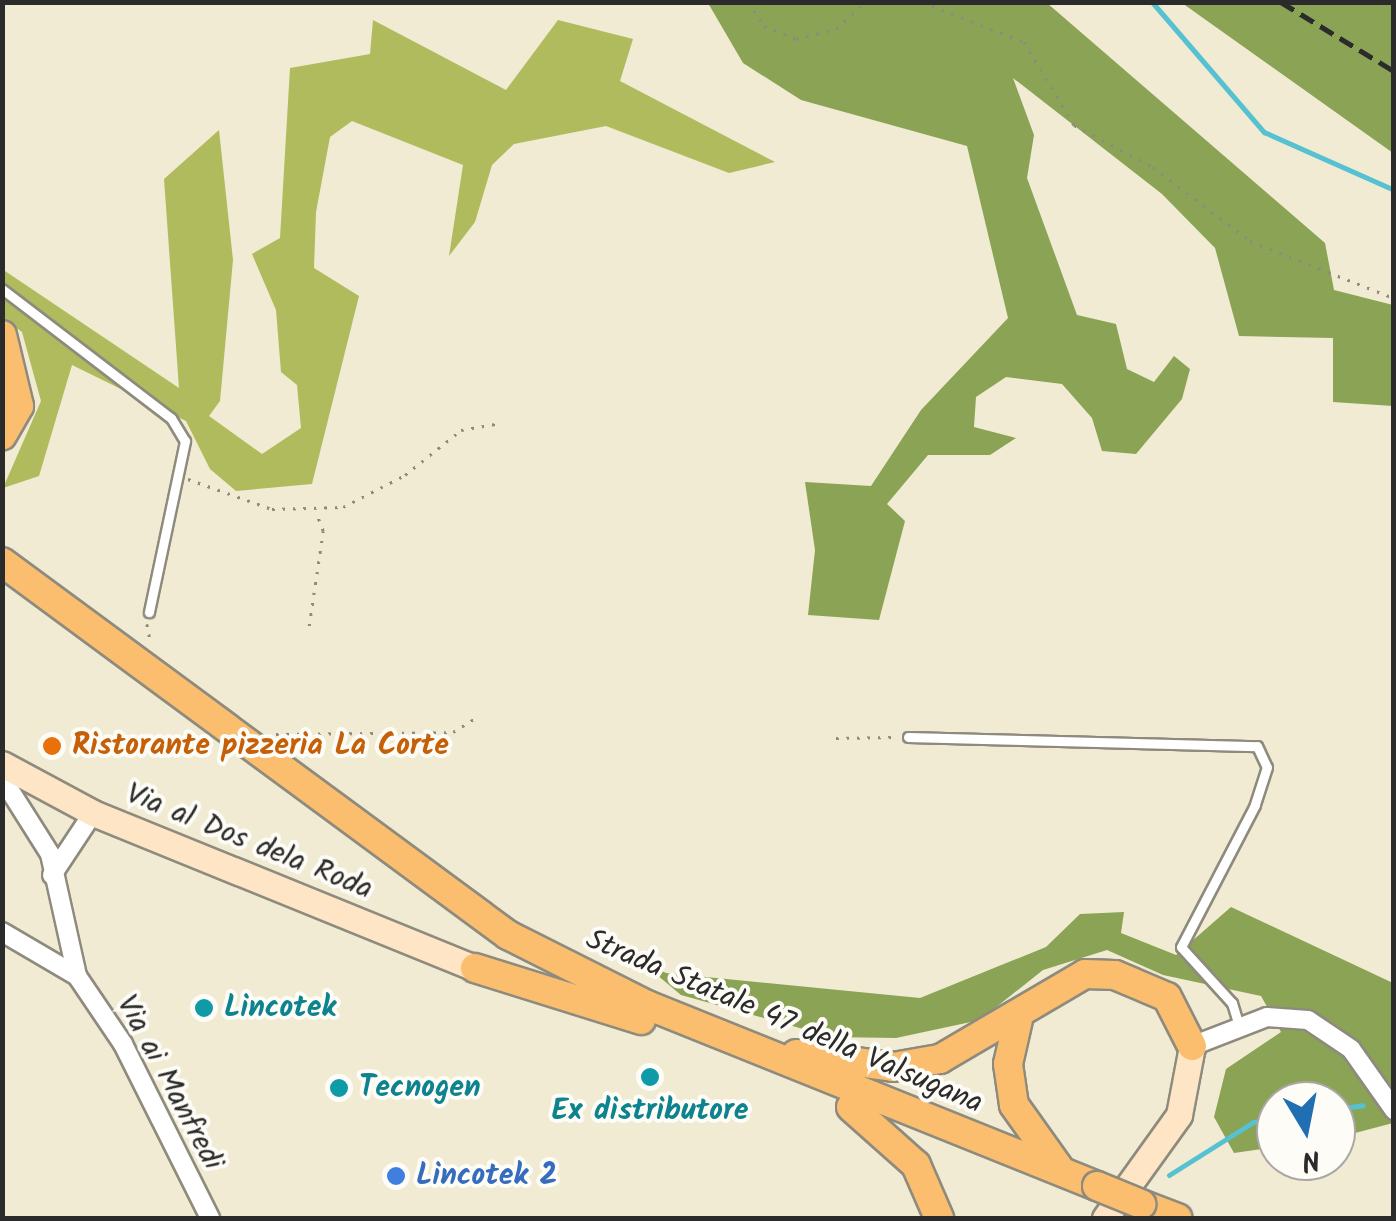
<!DOCTYPE html>
<html>
<head>
<meta charset="utf-8">
<style>
	body { margin:0 }
	#map { position:relative; width:1396px; height:1221px; overflow:hidden; background:#f0ebd2; font-family:Kalam,sans-serif }
	div>[style] { position:absolute }
	[style*='--x'] { left:calc(var(--x)*1px); top:calc(var(--y)*1px); width:calc(var(--w)*1px); rotate:calc(var(--a)*1deg) }
	.green>* { inset:0; background:#afbb5d }
	.forest>* { inset:0; background:#8ba354 }
	.stream>* { height:5px; margin:-2.5px; padding:0 2.5px; transform-origin:2.5px; border-radius:2.5px; background:#56c1d1 }
	.path>* { height:2.5px; margin-top:-1.25px; transform-origin:0; background:repeating-linear-gradient(90deg,#8e8b7e 0 2.5px,transparent 0 10.5px) }
	.roads { filter:drop-shadow(2px 0 #8e8b7e) drop-shadow(-2px 0 #8e8b7e) drop-shadow(0 2px #8e8b7e) drop-shadow(0 -2px #8e8b7e) }
	.service>* { height:9px; margin:-4.5px; padding:0 4.5px; transform-origin:4.5px; border-radius:4.5px; background:#fff }
	.minor>* { height:18px; margin:-9px; padding:0 9px; transform-origin:9px; border-radius:9px; background:#fff }
	.secondary>* { height:25px; margin:-12.5px; padding:0 12.5px; transform-origin:12.5px; border-radius:12.5px; background:#fde5c5 }
	.trunk>* { height:28px; margin:-14px; padding:0 14px; transform-origin:14px; border-radius:14px; background:#fbbd6e }
	.rail>* { height:5px; margin-top:-2.5px; transform-origin:0; background:repeating-linear-gradient(90deg,#2b2b2b 0 15px,transparent 0 23px) }
	.bridges { filter:drop-shadow(2px 0 #8e8b7e) drop-shadow(-2px 0 #8e8b7e) drop-shadow(0 2px #8e8b7e) drop-shadow(0 -2px #8e8b7e) }
	.trunk-bridge>* { height:28px; margin:-14px; padding:0 14px; transform-origin:14px; border-radius:14px; background:#fbbd6e }
	.dots>* { width:28px; height:28px; translate:-50% -50%; box-sizing:border-box; border:5px solid #fdfcf7; border-radius:50% }
	span { translate:-50% -50%; white-space:nowrap; text-align:center; line-height:1.15; -webkit-text-stroke:8px #fdfcf7; paint-order:stroke }
	.food-label { font-size:30px; color:#c56008; font-weight:700 }
	.left { translate:0 -50%; text-align:left }
	.street-label { font-size:30px; color:#2b2b2b }
	.culture-label { font-size:30px; color:#0d838f; font-weight:700 }
	.shop-label { font-size:30px; color:#366cbe; font-weight:700 }
	.frame { position:absolute; inset:0; border:5px solid #2b2b2b; pointer-events:none }
	.north { position:absolute; left:1256px; top:1081px; width:100px; height:100px; box-sizing:border-box; background:#fdfcf7; border:2px solid #a9a8a5; border-radius:50%; rotate:170deg; font-size:28px; font-weight:700; line-height:40px; text-align:center; color:#2b2b2b }
	.north::after { content:''; display:block; margin:auto; width:35px; height:45px; background:#1f6fb2; clip-path:polygon(50% 0,100% 100%,50% 72%,0 100%) }
</style>
</head>
<body>
<div id="map">
	<div class="green">
		<i style="clip-path:polygon(373px 20px,506px 90px,558px 20px,633px 39px,620px 81px,775px 162px,729px 173px,606px 126px,514px 144px,492px 165px,475px 222px,449px 256px,463px 165px,352px 121px,330px 137px,316px 212px,314px 268px,359px 296px,312px 484px,236px 491px,210px 469px,186px 421px,72px 365px,39px 476px,3px 488px,41px 401px,22px 332px,3px 318px,2px 269px,179px 388px,164px 179px,219px 130px,233px 260px,220px 401px,209px 416px,262px 454px,301px 428px,297px 385px,281px 372px,276px 310px,252px 254px,280px 238px,290px 68px,370px 54px)"></i>
	</div>
	<div class="forest">
		<i style="clip-path:polygon(708px 3px,1047px 3px,1325px 243px,1334px 290px,1393px 305px,1393px 406px,1333px 402px,1333px 338px,1239px 336px,1215px 248px,1162px 194px,1013px 78px,1034px 135px,1027px 178px,1077px 315px,1116px 324px,1127px 369px,1154px 382px,1174px 356px,1190px 369px,1182px 399px,1136px 454px,1102px 451px,1092px 418px,1062px 384px,1006px 377px,976px 397px,974px 427px,1016px 438px,990px 455px,928px 455px,887px 504px,905px 521px,879px 620px,808px 615px,815px 550px,805px 482px,871px 486px,921px 410px,1008px 318px,967px 146px,801px 100px,743px 63px)"></i>
		<i style="clip-path:polygon(1182px 3px,1393px 3px,1393px 153px)"></i>
		<i style="clip-path:polygon(1231px 907px,1393px 983px,1393px 1123px,1336px 1138px,1336px 1101px,1276px 1101px,1276px 1147px,1234px 1153px,1214px 1117px,1226px 1069px,1281px 1032px,1261px 996px,1163px 975px,1107px 950px,1043px 970px,980px 1020px,896px 1038px,832px 1037px,681px 995px,638px 959px,666px 973px,920px 998px,1046px 947px,1080px 914px,1124px 912px,1121px 933px,1176px 955px)"></i>
	</div>
	<div class="stream">
		<i style="--x:1152;--y:2;--w:172;--a:49.3"></i>
		<i style="--x:1264;--y:132;--w:142;--a:24"></i>
		<i style="--x:1336;--y:1109;--w:27;--a:-8"></i>
		<i style="--x:1169;--y:1175;--w:99;--a:-32.2"></i>
		<i style="--x:1253;--y:1122;--w:23;--a:-7"></i>
	</div>
	<div class="path">
		<i style="--x:748;--y:2;--w:29;--a:56"></i>
		<i style="--x:764;--y:26;--w:35;--a:22"></i>
		<i style="--x:796;--y:39;--w:41;--a:-14"></i>
		<i style="--x:836;--y:29;--w:40;--a:-42"></i>
		<i style="--x:922;--y:2;--w:110;--a:21.4"></i>
		<i style="--x:1024;--y:42;--w:97;--a:58.9"></i>
		<i style="--x:1074;--y:125;--w:89;--a:28"></i>
		<i style="--x:1153;--y:167;--w:122;--a:37.3"></i>
		<i style="--x:1250;--y:241;--w:155;--a:21.6"></i>
		<i style="--x:188;--y:479;--w:89;--a:19.7"></i>
		<i style="--x:272;--y:509;--w:71;--a:-1.6"></i>
		<i style="--x:343;--y:507;--w:70;--a:-27.3"></i>
		<i style="--x:405;--y:475;--w:72;--a:-38.8"></i>
		<i style="--x:461;--y:430;--w:39;--a:-10"></i>
		<i style="--x:147;--y:624;--w:20;--a:79"></i>
		<i style="--x:309;--y:626;--w:96;--a:-81.6"></i>
		<i style="--x:323;--y:531;--w:19;--a:-111"></i>
		<i style="--x:276;--y:734;--w:177;--a:-0.6"></i>
		<i style="--x:453;--y:732;--w:31;--a:-32"></i>
		<i style="--x:836;--y:738;--w:60;--a:-1"></i>
	</div>
	<div class="roads">
		<div class="service">
			<i style="--x:2;--y:289;--w:213;--a:37.4"></i>
			<i style="--x:171;--y:418;--w:27;--a:59"></i>
			<i style="--x:185;--y:441;--w:175;--a:101.9"></i>
			<i style="--x:908;--y:737;--w:349;--a:1.5"></i>
			<i style="--x:1257;--y:746;--w:23;--a:65"></i>
			<i style="--x:1267;--y:767;--w:40;--a:108"></i>
			<i style="--x:1255;--y:805;--w:160;--a:117.5"></i>
			<i style="--x:1181;--y:947;--w:76;--a:47.7"></i>
			<i style="--x:1232;--y:1003;--w:24;--a:73"></i>
		</div>
		<div class="minor">
			<i style="--x:2;--y:778;--w:90;--a:57.7"></i>
			<i style="--x:50;--y:854;--w:125;--a:77.5"></i>
			<i style="--x:52;--y:875;--w:74;--a:-56.5"></i>
			<i style="--x:2;--y:932;--w:87;--a:30.4"></i>
			<i style="--x:77;--y:976;--w:82;--a:55.9"></i>
			<i style="--x:123;--y:1044;--w:195;--a:63.4"></i>
			<i style="--x:1192;--y:1046;--w:80;--a:-21.1"></i>
			<i style="--x:1267;--y:1017;--w:41;--a:4.2"></i>
			<i style="--x:1308;--y:1020;--w:52;--a:34"></i>
			<i style="--x:1351;--y:1049;--w:75;--a:54.8"></i>
		</div>
		<div class="secondary">
			<i style="--x:2;--y:764;--w:103;--a:28.3"></i>
			<i style="--x:93;--y:813;--w:412;--a:22.1"></i>
			<i style="--x:1105;--y:1218;--w:127;--a:-54.3"></i>
			<i style="--x:1179;--y:1115;--w:70;--a:-79.3"></i>
		</div>
		<div class="trunk">
			<i style="--x:2;--y:335;--w:73;--a:76.5"></i>
			<i style="--x:19;--y:406;--w:34;--a:120"></i>
			<i style="--x:2;--y:562;--w:629;--a:36.4"></i>
			<i style="--x:508;--y:935;--w:156;--a:26.7"></i>
			<i style="--x:647;--y:1005;--w:485;--a:21.9"></i>
			<i style="--x:475;--y:968;--w:174;--a:17.4"></i>
			<i style="--x:1018;--y:1020;--w:45;--a:102.8"></i>
			<i style="--x:1008;--y:1064;--w:41;--a:81.7"></i>
			<i style="--x:1014;--y:1105;--w:77;--a:54.5"></i>
			<i style="--x:796;--y:1054;--w:98;--a:7.6"></i>
			<i style="--x:893;--y:1067;--w:48;--a:-9.7"></i>
			<i style="--x:940;--y:1059;--w:168;--a:-30.4"></i>
			<i style="--x:1085;--y:974;--w:30;--a:2"></i>
			<i style="--x:1115;--y:975;--w:56;--a:22.9"></i>
			<i style="--x:1167;--y:997;--w:55;--a:63"></i>
			<i style="--x:851;--y:1107;--w:87;--a:41.7"></i>
			<i style="--x:916;--y:1165;--w:58;--a:66.5"></i>
			<i style="--x:1141;--y:1204;--w:39;--a:21"></i>
		</div>
	</div>
	<div class="rail">
		<i style="--x:1281;--y:2;--w:132;--a:31.4"></i>
	</div>
	<div class="bridges">
		<div class="trunk-bridge">
			<i style="--x:1097;--y:1186;--w:48;--a:22.2"></i>
		</div>
	</div>
	<div class="dots">
		<i style="left:52px;top:746px;background:#e8710a"></i>
		<i style="left:204px;top:1008px;background:#0f9aa8"></i>
		<i style="left:650px;top:1077px;background:#0f9aa8"></i>
		<i style="left:339px;top:1088px;background:#0f9aa8"></i>
		<i style="left:396px;top:1176px;background:#3f7fe0"></i>
	</div>
	<div class="food-label">
		<span class="left" style="left:72px;top:746px">Ristorante pizzeria La Corte</span>
	</div>
	<div class="street-label">
		<span style="left:249px;top:842px;rotate:22deg">Via al Dos dela Roda</span>
		<span style="left:784px;top:1022px;rotate:23deg">Strada Statale 47 della Valsugana</span>
		<span style="left:169px;top:1083px;rotate:62deg">Via ai Manfredi</span>
	</div>
	<div class="culture-label">
		<span class="left" style="left:224px;top:1008px">Lincotek</span>
		<span class="left" style="left:359px;top:1088px">Tecnogen</span>
		<span style="left:650px;top:1111px">Ex distributore</span>
	</div>
	<div class="shop-label">
		<span class="left" style="left:416px;top:1176px">Lincotek 2</span>
	</div>
	<div class="frame"></div>
	<div class="north">N</div>
</div>
</body>
</html>
